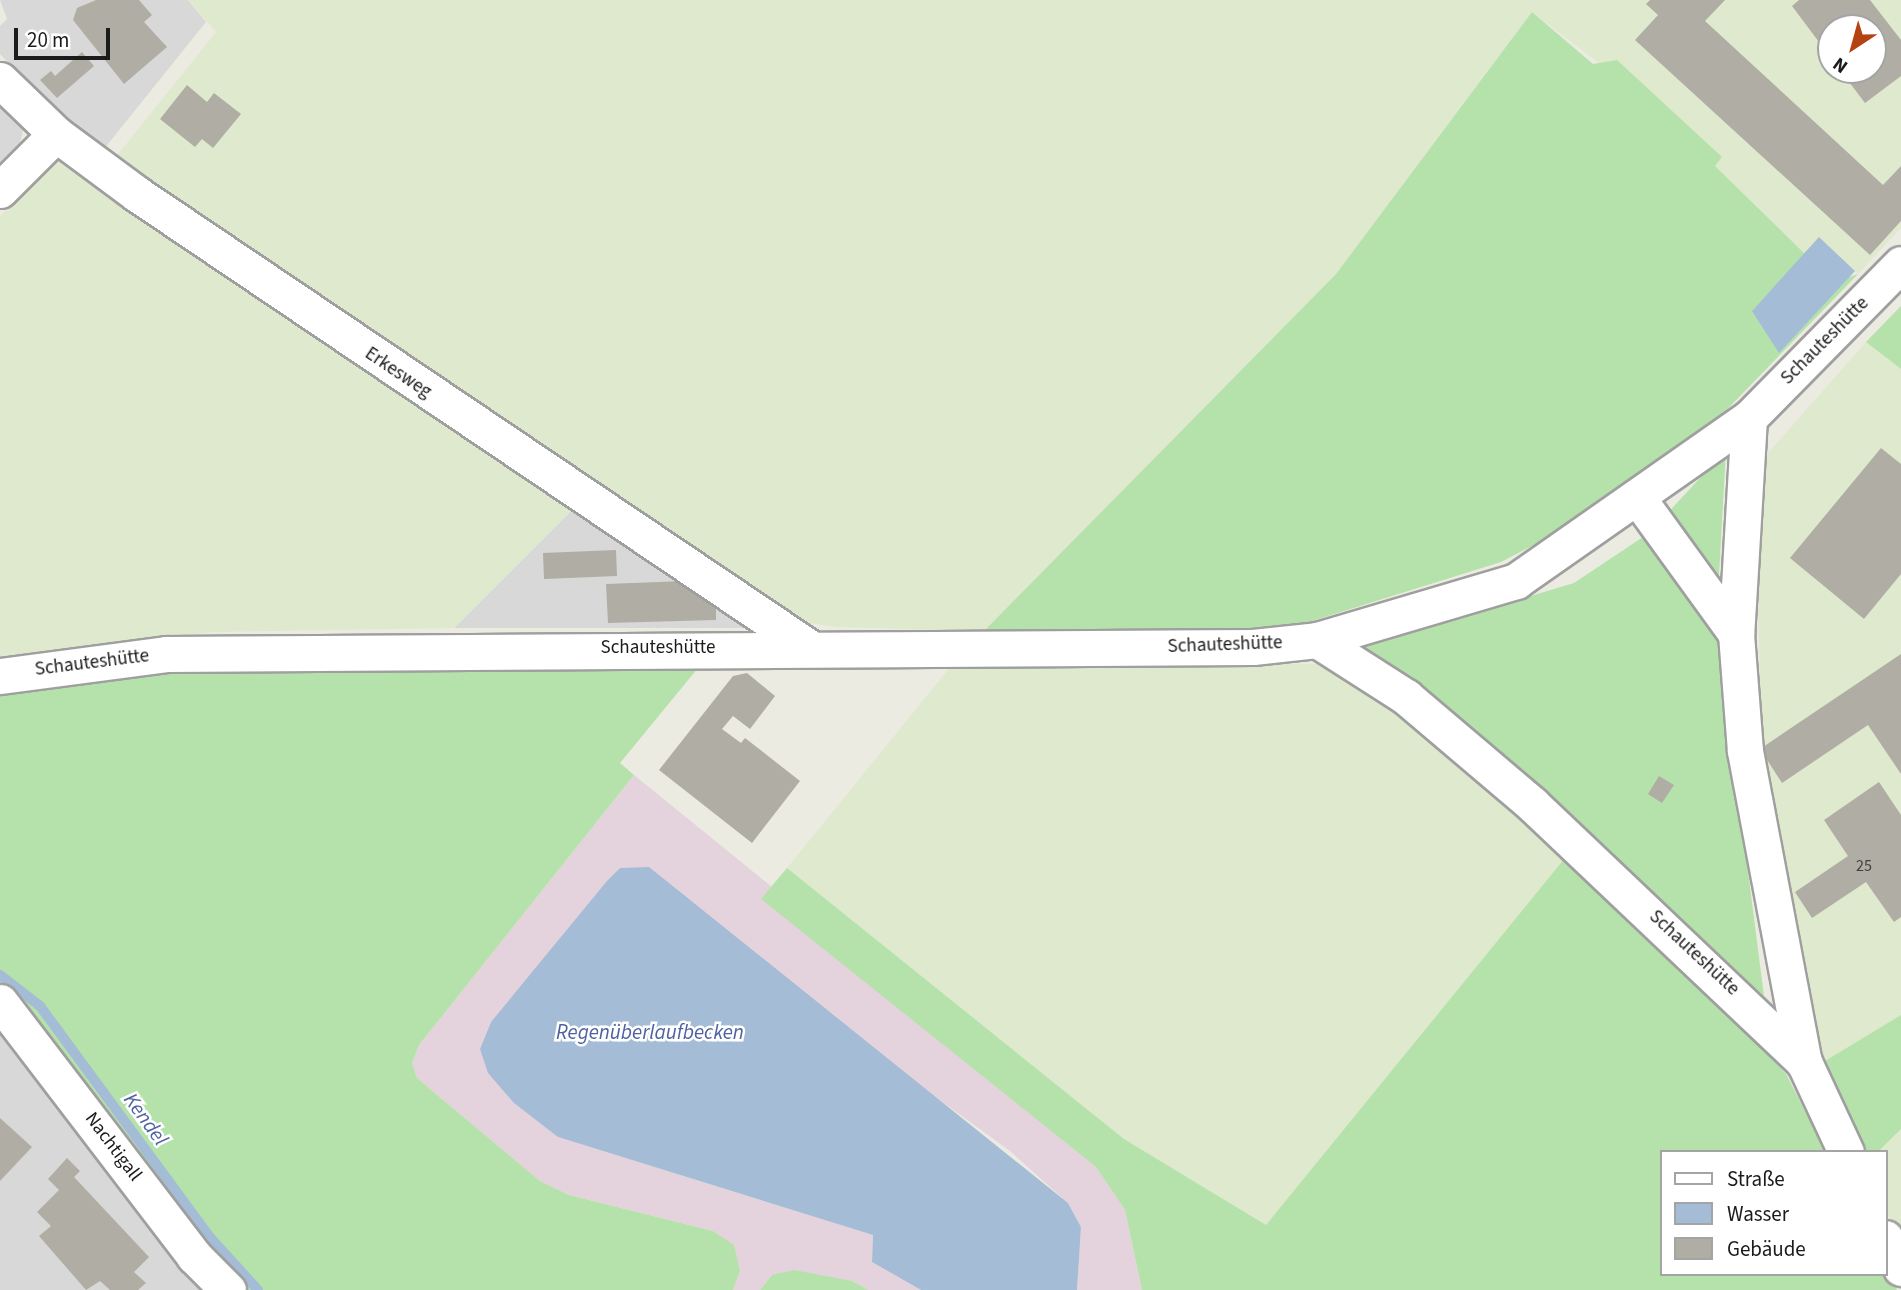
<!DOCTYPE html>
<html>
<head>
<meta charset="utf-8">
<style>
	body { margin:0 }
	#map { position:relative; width:1901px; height:1290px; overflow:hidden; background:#ebebe1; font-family:"Source Sans 3",sans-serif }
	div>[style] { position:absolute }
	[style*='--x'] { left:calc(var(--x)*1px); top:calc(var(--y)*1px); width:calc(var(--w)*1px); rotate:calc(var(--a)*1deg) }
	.residential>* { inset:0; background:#d9d8d8 }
	.industrial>* { inset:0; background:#e4d3dc }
	.farmland>* { inset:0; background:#dfe9cd }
	.grass>* { inset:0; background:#b5e2aa }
	.water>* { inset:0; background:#a4bcd6 }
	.stream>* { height:10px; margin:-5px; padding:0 5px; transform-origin:5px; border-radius:5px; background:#a4bcd6 }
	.building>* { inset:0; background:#b0ada4 }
	.roads { filter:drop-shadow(2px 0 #9f9f9f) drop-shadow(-2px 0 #9f9f9f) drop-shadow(0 2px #9f9f9f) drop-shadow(0 -2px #9f9f9f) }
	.minor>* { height:35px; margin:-17.5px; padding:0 17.5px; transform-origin:17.5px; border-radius:17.5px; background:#fff }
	span { translate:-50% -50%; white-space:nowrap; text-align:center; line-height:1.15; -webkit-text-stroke:5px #fff; paint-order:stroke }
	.number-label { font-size:16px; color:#40403d }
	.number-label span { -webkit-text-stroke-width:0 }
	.street-label { font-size:19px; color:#1b1b1b }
	.water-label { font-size:21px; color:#5061a1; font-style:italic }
	.legend { position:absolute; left:1660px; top:1150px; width:228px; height:126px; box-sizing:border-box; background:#fff; border:2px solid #a4a4a4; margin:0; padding:9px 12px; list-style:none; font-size:21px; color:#1b1b1b }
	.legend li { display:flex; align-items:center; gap:14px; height:35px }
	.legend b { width:35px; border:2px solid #a4a4a4 }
	.north { position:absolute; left:1817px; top:14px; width:70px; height:70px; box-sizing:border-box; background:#fff; border:2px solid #a4a4a4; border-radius:50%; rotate:216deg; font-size:19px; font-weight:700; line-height:28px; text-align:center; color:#1b1b1b }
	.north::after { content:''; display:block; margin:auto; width:24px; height:32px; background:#b54211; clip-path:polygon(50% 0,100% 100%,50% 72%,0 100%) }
	.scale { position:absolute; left:14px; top:28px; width:96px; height:32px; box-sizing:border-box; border:4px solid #1b1b1b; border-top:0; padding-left:9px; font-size:21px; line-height:24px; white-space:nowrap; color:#1b1b1b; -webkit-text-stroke:5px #fff; paint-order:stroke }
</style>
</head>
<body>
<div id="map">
	<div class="residential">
		<i style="clip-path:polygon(0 0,188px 0,206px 22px,104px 149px,50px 107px,0 54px,0 26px,7px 19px)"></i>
		<i style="clip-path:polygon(0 106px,23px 130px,18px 151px,0 169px)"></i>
		<i style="clip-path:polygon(575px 507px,759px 628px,454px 628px)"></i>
		<i style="clip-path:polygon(0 1025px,205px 1290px,0 1290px)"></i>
	</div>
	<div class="industrial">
		<i style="clip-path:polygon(634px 775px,772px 887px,762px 899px,1096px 1167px,1125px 1210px,1142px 1290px,1077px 1290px,1081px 1227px,1068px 1203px,1010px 1151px,620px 868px,491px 1022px,480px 1049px,558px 1137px,873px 1235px,872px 1262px,921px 1290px,869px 1290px,852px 1281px,772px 1275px,760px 1290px,733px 1290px,740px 1271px,733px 1245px,713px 1231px,569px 1195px,540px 1181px,417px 1078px,412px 1063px,419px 1045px)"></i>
	</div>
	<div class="farmland">
		<i style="clip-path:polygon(evenodd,188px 0,1901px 0,1901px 228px,1858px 274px,1819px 237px,1805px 254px,1714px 165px,1722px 157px,1532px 12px,1336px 274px,984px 631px,836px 627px,786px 619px,115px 158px,216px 32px,188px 0,1831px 28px,1873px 28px,1873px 70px,1831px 70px,1831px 28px)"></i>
		<i style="clip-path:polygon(59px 160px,170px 236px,575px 507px,454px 628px,210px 632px,0 659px,0 216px)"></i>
		<i style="clip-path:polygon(1866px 342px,1901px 369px,1901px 1015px,1820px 1064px,1762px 758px,1756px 519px,1768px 453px)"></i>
		<i style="clip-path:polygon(1319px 664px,1379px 692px,1569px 853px,1266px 1225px,1124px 1139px,787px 868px,951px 666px)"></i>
		<i style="clip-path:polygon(1901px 1129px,1901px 1242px,1885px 1207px,1885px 1152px,1878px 1152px)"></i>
	</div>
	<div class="grass">
		<i style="clip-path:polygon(1532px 12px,1593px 64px,1617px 60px,1722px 157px,1715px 166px,1805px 254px,1752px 311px,1858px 274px,1714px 423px,1585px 518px,1501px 562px,1280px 631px,984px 631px,1336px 274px)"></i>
		<i style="clip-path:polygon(1901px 306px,1901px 369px,1866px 342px)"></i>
		<i style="clip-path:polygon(1726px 450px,1718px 593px,1663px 518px)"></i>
		<i style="clip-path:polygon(1649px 533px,1716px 623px,1764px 996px,1359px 648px,1574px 583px)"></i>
		<i style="clip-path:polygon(698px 668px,620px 763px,634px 775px,419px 1045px,412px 1063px,417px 1078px,540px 1181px,569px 1195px,713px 1231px,734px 1245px,740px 1271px,733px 1290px,246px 1290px,192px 1232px,31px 1013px,0 988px,0 691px,173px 669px)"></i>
		<i style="clip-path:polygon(1569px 853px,1680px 957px,1786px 1074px,1826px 1152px,1661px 1152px,1661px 1274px,1885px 1274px,1885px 1267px,1897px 1290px,1142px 1290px,1125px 1210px,1096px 1167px,761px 899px,787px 868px,1124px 1139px,1266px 1225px)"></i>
		<i style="clip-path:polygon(1901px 1015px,1901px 1129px,1878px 1152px,1860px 1152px,1820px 1064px)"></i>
		<i style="clip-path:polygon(794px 1270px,852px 1281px,869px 1290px,760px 1290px,772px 1275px)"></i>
	</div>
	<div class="water">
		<i style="clip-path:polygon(1819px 237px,1855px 271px,1779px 353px,1752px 311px)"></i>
		<i style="clip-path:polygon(649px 867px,1068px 1203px,1081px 1227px,1077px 1290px,921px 1290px,872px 1262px,873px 1235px,558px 1137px,514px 1103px,488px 1073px,480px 1049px,491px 1022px,607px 881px,620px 868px)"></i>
	</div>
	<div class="stream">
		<i style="--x:0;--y:975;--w:51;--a:37.8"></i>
		<i style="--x:40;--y:1006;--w:285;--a:53.7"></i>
		<i style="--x:209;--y:1236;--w:73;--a:47.8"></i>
	</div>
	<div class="building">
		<i style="clip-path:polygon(96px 0,139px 0,152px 15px,144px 22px,167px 47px,124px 84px,73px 20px,77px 8px)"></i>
		<i style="clip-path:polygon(1650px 0,1725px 0,1705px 21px,1883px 185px,1901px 166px,1901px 221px,1870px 255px,1635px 40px,1658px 15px,1646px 4px)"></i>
		<i style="clip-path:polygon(1799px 0,1870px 0,1901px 40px,1901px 76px,1865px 103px,1840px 70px,1873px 70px,1873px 28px,1831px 28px,1831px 58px,1792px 6px)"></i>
		<i style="clip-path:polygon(82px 52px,94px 66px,57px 98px,40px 80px,51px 71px,55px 76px)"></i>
		<i style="clip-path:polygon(187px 85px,207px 102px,214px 93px,241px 114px,213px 148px,202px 139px,195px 147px,160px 119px)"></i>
		<i style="clip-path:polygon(1881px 448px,1901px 464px,1901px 574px,1864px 619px,1790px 558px)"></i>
		<i style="clip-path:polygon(616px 550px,617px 576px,544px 579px,543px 553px)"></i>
		<i style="clip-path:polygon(685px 581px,716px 602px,716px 620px,608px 623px,606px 584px)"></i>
		<i style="clip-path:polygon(1901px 654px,1901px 774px,1868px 725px,1782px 783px,1760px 749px)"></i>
		<i style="clip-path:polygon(747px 673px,775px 696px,750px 729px,733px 716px,722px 729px,741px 743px,745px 738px,800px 781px,752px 843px,659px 770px,733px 676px)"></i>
		<i style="clip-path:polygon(1659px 776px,1674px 785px,1662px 803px,1648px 794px)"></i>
		<i style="clip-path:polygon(1879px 782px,1901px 815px,1901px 917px,1894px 922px,1866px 882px,1812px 918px,1795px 892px,1848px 856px,1824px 820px)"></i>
		<i style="clip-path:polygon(0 1118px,32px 1147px,0 1181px)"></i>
		<i style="clip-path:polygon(67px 1158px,80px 1171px,74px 1177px,149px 1257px,134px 1272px,146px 1283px,138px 1290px,110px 1290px,100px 1281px,86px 1290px,39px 1236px,51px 1226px,37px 1212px,59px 1190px,48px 1179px)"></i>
	</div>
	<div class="roads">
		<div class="minor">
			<i style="--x:0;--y:80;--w:78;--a:44"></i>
			<i style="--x:56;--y:134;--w:101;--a:36.5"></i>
			<i style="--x:137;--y:194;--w:812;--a:34"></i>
			<i style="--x:0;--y:190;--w:79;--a:-45"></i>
			<i style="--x:1749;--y:418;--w:216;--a:93.4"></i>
			<i style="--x:1736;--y:634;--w:117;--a:85.6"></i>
			<i style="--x:1745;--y:751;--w:317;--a:79.3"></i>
			<i style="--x:1804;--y:1062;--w:99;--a:65"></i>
			<i style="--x:1637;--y:497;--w:169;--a:54.1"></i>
			<i style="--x:1317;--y:640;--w:106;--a:32.6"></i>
			<i style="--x:1406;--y:697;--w:165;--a:40.3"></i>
			<i style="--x:1532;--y:804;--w:375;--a:43.5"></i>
			<i style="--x:0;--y:676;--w:167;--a:-7.5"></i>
			<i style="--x:166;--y:654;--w:1087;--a:-0.37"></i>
			<i style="--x:1253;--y:647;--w:64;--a:-6.2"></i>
			<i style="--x:1317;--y:640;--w:208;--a:-16.5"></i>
			<i style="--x:1516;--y:581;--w:284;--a:-35"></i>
			<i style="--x:1749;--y:418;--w:216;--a:-45.4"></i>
			<i style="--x:0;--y:1002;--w:320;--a:52.6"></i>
			<i style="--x:194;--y:1256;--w:48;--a:45"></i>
			<i style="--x:1885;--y:1238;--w:34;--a:62"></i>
		</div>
	</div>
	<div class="number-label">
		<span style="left:1864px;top:866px">25</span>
	</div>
	<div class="street-label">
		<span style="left:1825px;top:341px;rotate:-45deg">Schauteshütte</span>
		<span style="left:398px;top:373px;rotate:34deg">Erkesweg</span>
		<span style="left:1225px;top:645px;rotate:-2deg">Schauteshütte</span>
		<span style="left:658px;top:648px">Schauteshütte</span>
		<span style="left:92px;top:663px;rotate:-7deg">Schauteshütte</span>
		<span style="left:1694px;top:953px;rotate:43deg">Schauteshütte</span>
		<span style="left:113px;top:1147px;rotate:53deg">Nachtigall</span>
	</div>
	<div class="water-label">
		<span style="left:650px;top:1032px">Regenüberlaufbecken</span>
		<span style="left:146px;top:1119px;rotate:54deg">Kendel</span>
	</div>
	<ul class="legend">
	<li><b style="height:9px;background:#fff"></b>Straße</li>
	<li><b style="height:19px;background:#a4bcd6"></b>Wasser</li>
	<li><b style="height:19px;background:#b0ada4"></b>Gebäude</li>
	</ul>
	<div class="north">N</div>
	<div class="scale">20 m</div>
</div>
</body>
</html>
